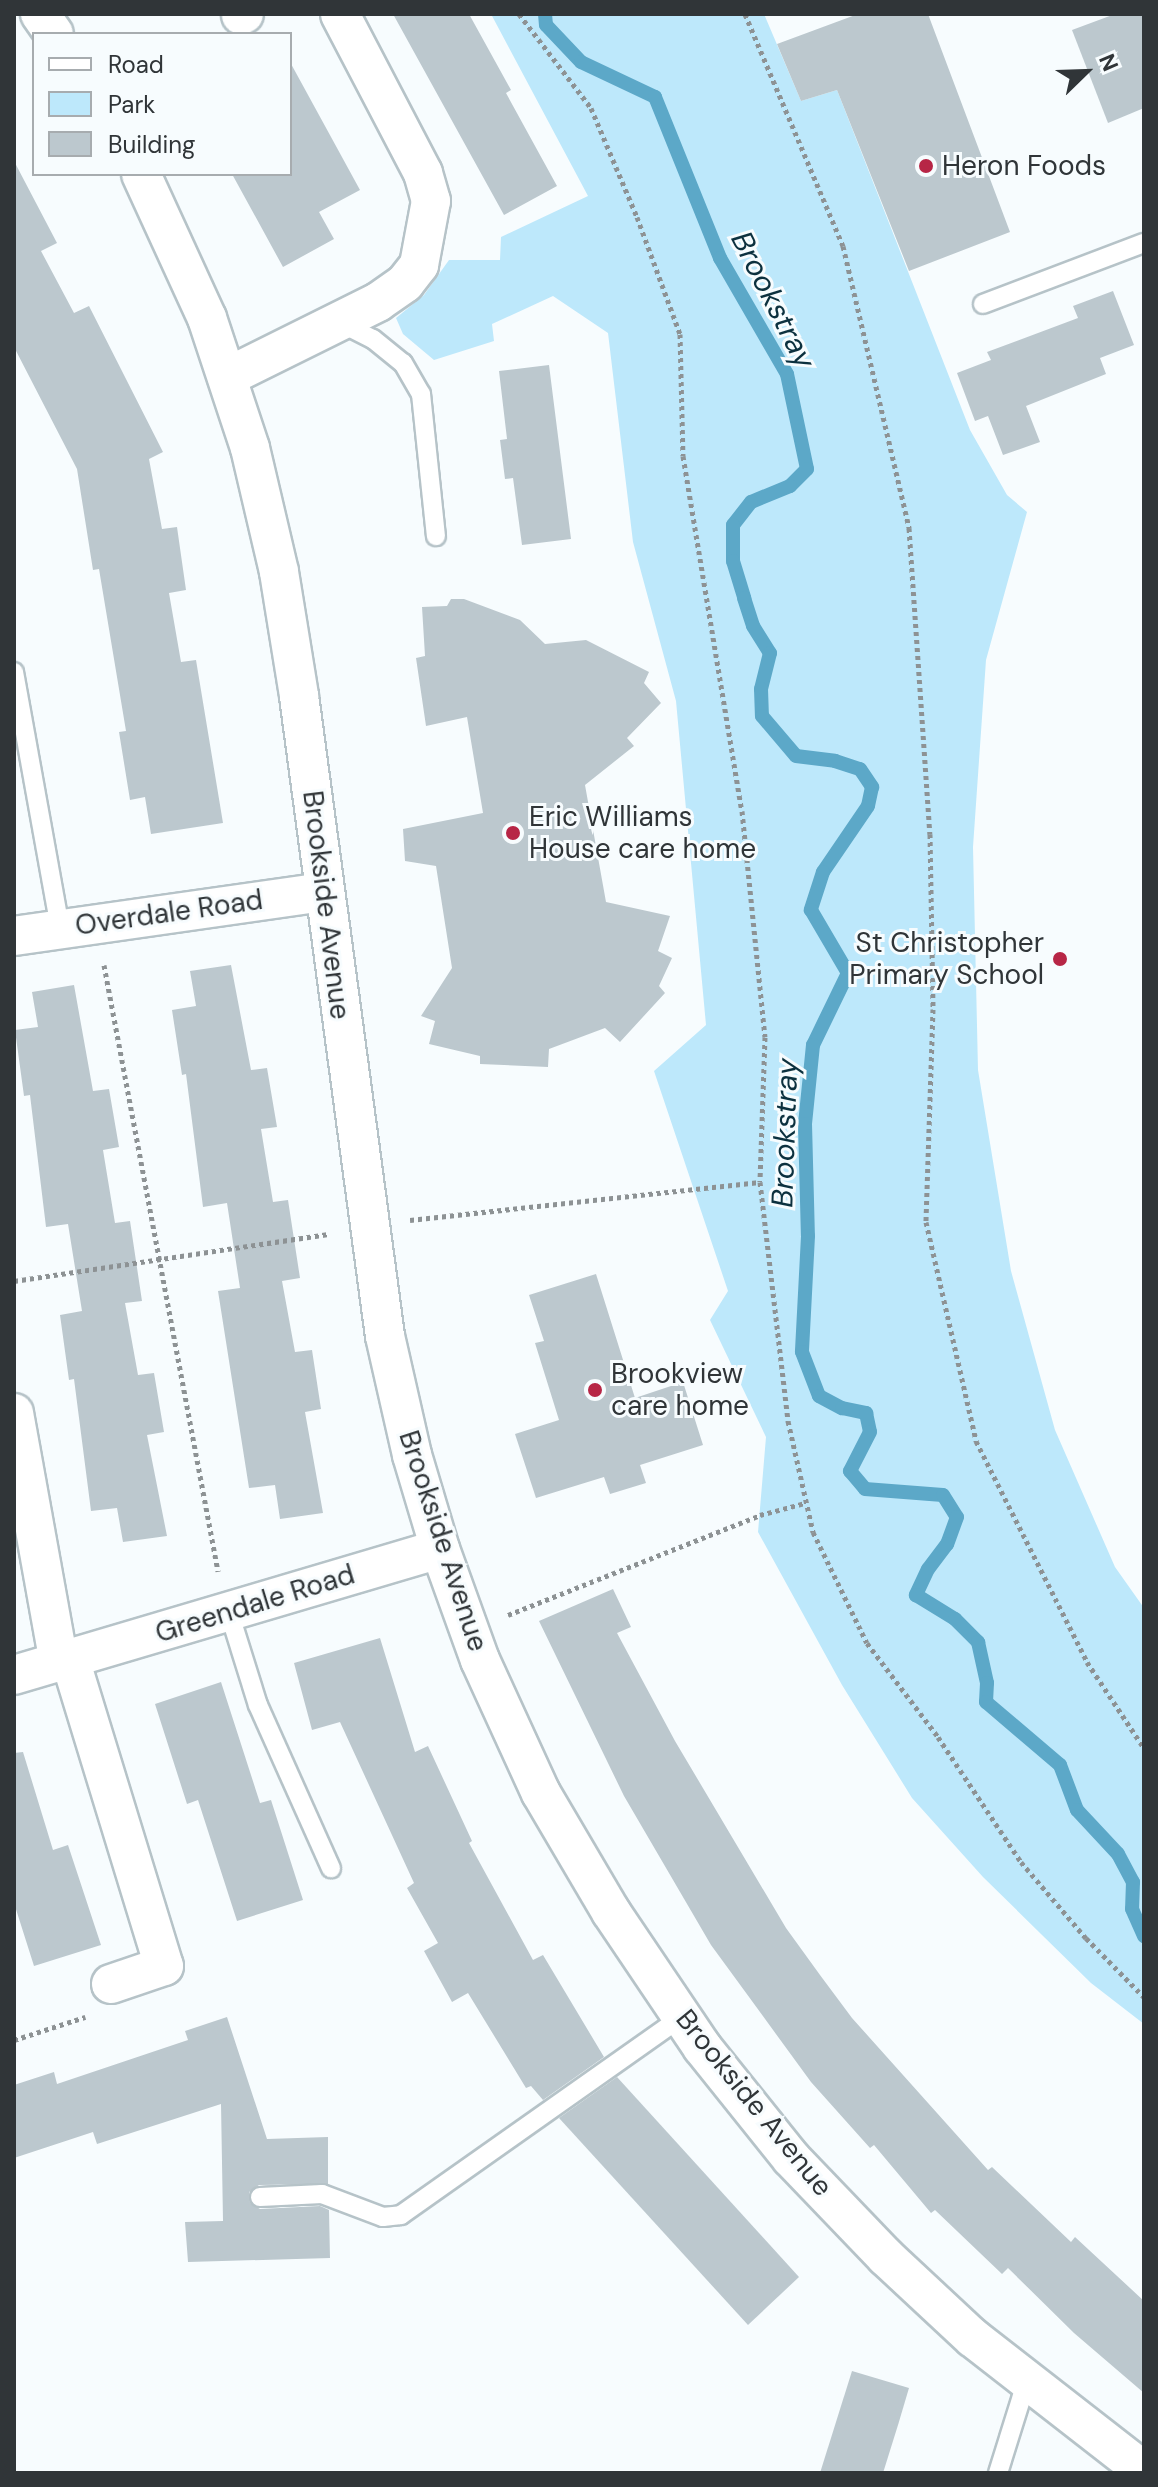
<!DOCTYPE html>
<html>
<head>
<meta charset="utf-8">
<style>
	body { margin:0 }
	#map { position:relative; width:1158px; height:2487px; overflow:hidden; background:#f7fcfe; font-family:"DM Sans",sans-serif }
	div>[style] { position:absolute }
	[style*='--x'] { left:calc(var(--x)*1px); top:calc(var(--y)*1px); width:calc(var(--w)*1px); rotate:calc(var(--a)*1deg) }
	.green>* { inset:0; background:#bde8fb }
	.stream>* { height:14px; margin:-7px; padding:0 7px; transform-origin:7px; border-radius:7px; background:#5ca8c8 }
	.building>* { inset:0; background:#bcc8ce }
	.path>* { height:5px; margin-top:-2.5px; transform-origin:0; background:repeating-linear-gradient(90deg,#8d9294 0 4px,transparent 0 8px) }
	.roads { filter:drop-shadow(2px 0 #b6c3c8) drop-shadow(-2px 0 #b6c3c8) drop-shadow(0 2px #b6c3c8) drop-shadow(0 -2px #b6c3c8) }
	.lane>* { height:18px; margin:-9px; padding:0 9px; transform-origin:9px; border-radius:9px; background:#fff }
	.street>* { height:38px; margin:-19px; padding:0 19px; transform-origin:19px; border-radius:19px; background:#fff }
	.dots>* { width:22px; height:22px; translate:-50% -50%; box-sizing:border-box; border:4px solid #f7fcfe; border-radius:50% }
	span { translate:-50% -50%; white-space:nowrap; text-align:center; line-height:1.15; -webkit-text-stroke:6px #f7fcfe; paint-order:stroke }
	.poi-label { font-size:28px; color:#303538 }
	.left { translate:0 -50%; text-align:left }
	.right { translate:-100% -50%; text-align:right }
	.street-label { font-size:28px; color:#303538 }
	.water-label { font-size:30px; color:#0c313f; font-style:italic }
	.frame { position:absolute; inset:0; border:16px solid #303538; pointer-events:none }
	.legend { position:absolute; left:32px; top:32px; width:260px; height:144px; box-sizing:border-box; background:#f7fcfe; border:2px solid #a7acaf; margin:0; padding:10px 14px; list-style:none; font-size:24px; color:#303538 }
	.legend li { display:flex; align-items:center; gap:16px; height:40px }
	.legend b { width:40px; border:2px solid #a7acaf }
	.north { position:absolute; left:1046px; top:32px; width:80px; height:80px; -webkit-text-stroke:6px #f7fcfe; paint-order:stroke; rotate:67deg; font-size:22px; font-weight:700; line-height:32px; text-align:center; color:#303538 }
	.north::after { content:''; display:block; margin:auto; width:28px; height:36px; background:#303538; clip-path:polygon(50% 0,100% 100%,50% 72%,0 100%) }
</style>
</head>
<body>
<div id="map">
	<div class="green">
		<i style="clip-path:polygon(491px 14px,764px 14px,801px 101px,837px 90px,970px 430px,1007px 495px,1027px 512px,986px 660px,973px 847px,978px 1070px,1011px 1271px,1055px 1430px,1115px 1567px,1144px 1608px,1144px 2024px,1091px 1983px,983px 1877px,912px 1798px,842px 1685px,758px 1532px,766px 1437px,710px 1320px,728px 1291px,654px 1071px,706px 1025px,676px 701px,633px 542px,608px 333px,553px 296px,492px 324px,494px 341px,434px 360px,403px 334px,396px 318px,424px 295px,449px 260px,500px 260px,501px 237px,588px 196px)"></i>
	</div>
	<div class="stream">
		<i style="--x:545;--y:14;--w:11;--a:85"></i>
		<i style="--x:546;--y:25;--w:51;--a:46.6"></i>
		<i style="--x:581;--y:62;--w:82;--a:25.3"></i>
		<i style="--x:655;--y:97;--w:174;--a:68"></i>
		<i style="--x:720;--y:258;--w:134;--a:60"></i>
		<i style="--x:787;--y:374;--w:97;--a:78.1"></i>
		<i style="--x:807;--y:469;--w:24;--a:135"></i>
		<i style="--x:790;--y:486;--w:42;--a:157.7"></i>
		<i style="--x:751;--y:502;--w:29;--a:128"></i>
		<i style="--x:733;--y:525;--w:36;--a:90"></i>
		<i style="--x:733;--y:561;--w:39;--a:73"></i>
		<i style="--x:744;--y:598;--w:29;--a:72"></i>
		<i style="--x:753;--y:626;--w:32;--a:58"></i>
		<i style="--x:770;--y:653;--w:37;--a:104"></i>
		<i style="--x:761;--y:689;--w:27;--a:88"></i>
		<i style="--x:762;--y:716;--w:52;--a:49.6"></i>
		<i style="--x:796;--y:756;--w:39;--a:7"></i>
		<i style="--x:835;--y:761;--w:26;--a:18"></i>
		<i style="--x:860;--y:769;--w:22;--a:56"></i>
		<i style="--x:872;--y:787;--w:19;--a:102"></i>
		<i style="--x:868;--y:806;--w:80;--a:124.3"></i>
		<i style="--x:823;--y:872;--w:40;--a:108"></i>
		<i style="--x:811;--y:910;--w:73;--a:59.6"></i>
		<i style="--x:848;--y:973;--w:80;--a:115.9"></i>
		<i style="--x:813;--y:1045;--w:79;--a:95.8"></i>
		<i style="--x:805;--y:1124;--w:112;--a:88.5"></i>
		<i style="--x:808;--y:1236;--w:116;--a:93"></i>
		<i style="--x:802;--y:1352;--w:47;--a:68.9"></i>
		<i style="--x:819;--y:1396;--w:26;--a:28"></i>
		<i style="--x:842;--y:1408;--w:25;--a:12"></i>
		<i style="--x:866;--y:1413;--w:19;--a:78"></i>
		<i style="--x:870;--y:1432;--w:44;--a:117.1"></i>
		<i style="--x:850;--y:1471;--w:23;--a:50"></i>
		<i style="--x:865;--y:1489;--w:78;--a:4.4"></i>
		<i style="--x:943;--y:1495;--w:26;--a:58"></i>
		<i style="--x:957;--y:1517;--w:29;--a:110"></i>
		<i style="--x:947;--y:1544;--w:31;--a:127"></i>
		<i style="--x:928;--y:1569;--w:29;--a:115"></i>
		<i style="--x:916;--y:1595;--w:46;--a:31.6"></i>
		<i style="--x:955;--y:1619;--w:33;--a:45"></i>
		<i style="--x:978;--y:1642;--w:42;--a:77.6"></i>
		<i style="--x:987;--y:1683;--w:19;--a:93"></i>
		<i style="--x:986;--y:1702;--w:97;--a:40.4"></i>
		<i style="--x:1060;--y:1765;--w:48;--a:69.3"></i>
		<i style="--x:1077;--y:1810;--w:60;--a:47"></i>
		<i style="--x:1118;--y:1854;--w:32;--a:62"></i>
		<i style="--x:1133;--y:1882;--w:27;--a:92"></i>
		<i style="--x:1132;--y:1909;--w:30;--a:66"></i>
	</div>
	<div class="building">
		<i style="clip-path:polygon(393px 14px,469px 14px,511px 90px,506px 93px,557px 186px,504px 215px)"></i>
		<i style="clip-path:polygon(858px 14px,928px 14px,1010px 232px,909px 271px,837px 90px,801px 101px,777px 44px)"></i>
		<i style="clip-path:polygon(1115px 14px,1144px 14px,1144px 108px,1108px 123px,1072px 30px)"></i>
		<i style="clip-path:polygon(290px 62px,360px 190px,319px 212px,334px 239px,283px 267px,232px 174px,290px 174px)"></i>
		<i style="clip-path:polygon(14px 161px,57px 243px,41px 251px,74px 313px,89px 306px,163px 452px,149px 459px,162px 529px,177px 527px,186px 590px,169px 593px,181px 662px,196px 660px,223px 823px,151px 834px,145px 797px,130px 800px,119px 732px,126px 731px,99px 569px,93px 570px,77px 469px,14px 347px)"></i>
		<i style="clip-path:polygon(1113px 291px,1134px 345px,1100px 358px,1106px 374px,1026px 406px,1040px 442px,1003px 455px,988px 416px,975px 421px,957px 373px,991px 360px,987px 352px,1078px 318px,1073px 306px)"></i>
		<i style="clip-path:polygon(549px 365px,571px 539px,522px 545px,513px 478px,505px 479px,500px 440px,507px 439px,499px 371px)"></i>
		<i style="clip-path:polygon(451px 599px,464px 599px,520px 620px,545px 644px,586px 640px,649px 672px,644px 683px,661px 703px,627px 738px,634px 746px,585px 785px,606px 902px,670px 916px,658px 951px,672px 958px,659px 986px,665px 993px,620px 1042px,605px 1028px,549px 1049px,548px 1067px,480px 1064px,480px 1056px,429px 1044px,435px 1021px,421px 1016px,452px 968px,436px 866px,405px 861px,403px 829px,483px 813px,467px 717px,426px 726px,416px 658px,425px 656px,422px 607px,447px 606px)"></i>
		<i style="clip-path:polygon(231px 965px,251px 1070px,267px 1068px,277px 1127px,261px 1129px,273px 1202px,288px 1200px,300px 1278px,282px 1281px,295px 1352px,312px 1350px,321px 1409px,305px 1412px,323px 1513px,280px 1519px,275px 1485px,249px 1488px,218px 1291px,240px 1288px,227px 1203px,203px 1207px,186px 1074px,182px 1075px,172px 1010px,196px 1006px,190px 971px)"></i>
		<i style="clip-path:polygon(74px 985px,93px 1091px,109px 1089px,119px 1147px,103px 1150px,115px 1223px,130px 1221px,142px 1301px,125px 1303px,138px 1375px,154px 1373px,164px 1432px,147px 1435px,167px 1536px,123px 1542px,117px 1508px,91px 1511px,74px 1379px,69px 1380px,60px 1315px,82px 1311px,68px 1224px,46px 1227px,30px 1095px,24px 1096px,15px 1030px,38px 1027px,32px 992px)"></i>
		<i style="clip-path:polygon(596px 1274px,635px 1398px,683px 1382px,703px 1445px,640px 1465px,646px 1483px,610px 1494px,604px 1477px,536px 1498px,515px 1434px,559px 1420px,535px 1343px,544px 1341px,529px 1295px)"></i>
		<i style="clip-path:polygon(613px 1589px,631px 1627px,617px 1633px,675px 1741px,786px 1928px,820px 1975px,852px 2018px,988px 2170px,992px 2167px,1071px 2242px,1075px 2237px,1144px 2301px,1144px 2393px,1074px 2333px,1008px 2268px,1002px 2274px,935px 2210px,931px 2213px,874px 2145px,870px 2148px,811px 2082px,711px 1945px,624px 1796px,539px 1621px)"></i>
		<i style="clip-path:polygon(380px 1638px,415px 1752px,428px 1746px,472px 1841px,469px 1843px,533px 1960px,543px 1955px,604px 2057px,543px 2100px,531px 2086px,526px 2088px,468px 1993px,452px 2002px,424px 1951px,438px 1943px,407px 1888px,414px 1883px,340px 1722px,312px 1730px,294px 1663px)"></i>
		<i style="clip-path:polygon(221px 1682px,260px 1803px,271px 1800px,303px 1900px,237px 1921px,198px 1800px,187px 1804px,155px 1704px)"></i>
		<i style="clip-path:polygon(23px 1752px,53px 1850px,68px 1845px,101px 1945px,34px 1966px,14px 1903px,14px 1753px)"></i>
		<i style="clip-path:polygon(227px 2017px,267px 2139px,328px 2137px,328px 2184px,259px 2185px,249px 2192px,250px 2203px,260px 2209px,320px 2206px,329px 2210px,330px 2258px,188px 2262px,185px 2222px,223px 2221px,221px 2104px,97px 2144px,93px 2132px,14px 2158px,14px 2085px,54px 2072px,57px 2084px,188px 2040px,185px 2031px)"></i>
		<i style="clip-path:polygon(617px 2077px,799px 2277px,748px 2325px,559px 2118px)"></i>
		<i style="clip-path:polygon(852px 2371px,909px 2388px,898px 2425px,883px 2473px,820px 2473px)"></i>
	</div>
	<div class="path">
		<i style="--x:519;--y:14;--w:118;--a:52.5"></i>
		<i style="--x:591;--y:108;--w:118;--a:67.1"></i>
		<i style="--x:637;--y:217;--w:125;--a:69.8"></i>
		<i style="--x:680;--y:334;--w:122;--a:88.6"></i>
		<i style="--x:683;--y:456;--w:360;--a:80.6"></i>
		<i style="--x:742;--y:811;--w:227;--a:84.2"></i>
		<i style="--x:765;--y:1037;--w:145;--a:92"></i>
		<i style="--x:760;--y:1182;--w:241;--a:83.3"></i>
		<i style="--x:788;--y:1421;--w:114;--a:77.3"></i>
		<i style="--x:813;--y:1532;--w:123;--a:64.1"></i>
		<i style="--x:867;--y:1643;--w:118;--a:52.9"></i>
		<i style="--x:938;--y:1737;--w:150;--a:56.4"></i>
		<i style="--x:1021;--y:1862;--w:100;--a:49.5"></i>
		<i style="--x:1086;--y:1938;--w:83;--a:45.5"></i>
		<i style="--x:745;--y:14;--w:252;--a:67.1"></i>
		<i style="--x:843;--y:246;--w:290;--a:76.8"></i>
		<i style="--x:909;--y:528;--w:307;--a:86.1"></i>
		<i style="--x:930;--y:834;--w:175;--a:89"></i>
		<i style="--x:933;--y:1009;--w:213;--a:91.9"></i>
		<i style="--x:926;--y:1222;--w:225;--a:77.1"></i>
		<i style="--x:976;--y:1441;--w:247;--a:63.3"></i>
		<i style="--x:1087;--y:1662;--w:103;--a:56.5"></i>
		<i style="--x:104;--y:965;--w:617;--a:79.35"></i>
		<i style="--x:410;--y:1220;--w:352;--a:-6.2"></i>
		<i style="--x:14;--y:1281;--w:318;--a:-8.5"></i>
		<i style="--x:508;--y:1615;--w:271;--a:-21.6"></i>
		<i style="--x:760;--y:1515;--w:47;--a:-14.9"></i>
		<i style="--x:14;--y:2040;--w:75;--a:-17.9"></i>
	</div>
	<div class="roads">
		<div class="lane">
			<i style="--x:983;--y:304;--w:172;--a:-20.8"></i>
			<i style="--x:341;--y:323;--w:36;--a:27"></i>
			<i style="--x:373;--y:339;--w:38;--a:39"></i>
			<i style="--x:403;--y:363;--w:36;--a:60"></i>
			<i style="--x:421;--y:394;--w:143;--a:84"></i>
			<i style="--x:14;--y:672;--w:260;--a:79.8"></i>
			<i style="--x:229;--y:1612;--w:97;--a:72.7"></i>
			<i style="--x:258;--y:1705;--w:179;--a:65.9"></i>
			<i style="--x:260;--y:2197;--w:62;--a:-2.8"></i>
			<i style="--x:322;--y:2194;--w:65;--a:20.7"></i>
			<i style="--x:383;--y:2217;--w:18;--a:-6"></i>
			<i style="--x:401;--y:2215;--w:344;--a:-35.2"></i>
			<i style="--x:998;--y:2473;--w:97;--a:-72.7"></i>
		</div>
		<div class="street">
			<i style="--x:40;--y:14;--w:24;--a:55"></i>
			<i style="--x:241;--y:15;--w:3;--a:-18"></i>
			<i style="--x:141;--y:174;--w:158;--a:65.4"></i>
			<i style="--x:207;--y:318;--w:137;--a:71.7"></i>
			<i style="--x:250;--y:448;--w:127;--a:76.8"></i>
			<i style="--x:279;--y:572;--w:126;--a:80.8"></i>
			<i style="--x:299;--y:696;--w:646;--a:82.35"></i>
			<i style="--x:385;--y:1336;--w:122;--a:77.2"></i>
			<i style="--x:412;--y:1455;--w:98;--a:73.4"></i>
			<i style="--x:440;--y:1549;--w:118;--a:70.2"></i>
			<i style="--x:480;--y:1660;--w:146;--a:65.4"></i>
			<i style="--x:541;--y:1793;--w:138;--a:59.5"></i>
			<i style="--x:611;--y:1912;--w:163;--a:56"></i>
			<i style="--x:702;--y:2047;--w:142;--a:51.3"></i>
			<i style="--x:791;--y:2158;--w:137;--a:46.2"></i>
			<i style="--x:886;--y:2257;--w:119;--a:43"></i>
			<i style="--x:973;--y:2338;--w:217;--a:37.9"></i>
			<i style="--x:227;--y:377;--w:169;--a:-26.4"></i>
			<i style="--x:378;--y:302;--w:33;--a:-35"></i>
			<i style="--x:405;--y:283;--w:23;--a:-52"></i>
			<i style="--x:419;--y:265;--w:65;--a:-79.4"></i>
			<i style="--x:431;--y:201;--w:29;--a:-106"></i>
			<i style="--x:423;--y:173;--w:179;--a:-117.6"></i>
			<i style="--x:14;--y:936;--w:313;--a:-8.1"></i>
			<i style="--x:14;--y:1413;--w:254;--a:79.8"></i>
			<i style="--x:70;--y:1659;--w:321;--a:73"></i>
			<i style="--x:164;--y:1966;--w:56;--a:161.2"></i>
			<i style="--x:14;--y:1675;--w:444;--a:-16.5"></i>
		</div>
	</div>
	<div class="dots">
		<i style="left:926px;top:166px;background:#b72646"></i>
		<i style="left:513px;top:833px;background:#b72646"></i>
		<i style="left:1060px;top:959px;background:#b72646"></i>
		<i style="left:595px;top:1390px;background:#b72646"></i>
	</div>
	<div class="poi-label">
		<span class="left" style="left:942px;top:166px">Heron Foods</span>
		<span class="left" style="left:529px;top:833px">Eric Williams<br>House care home</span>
		<span class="right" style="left:1044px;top:959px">St Christopher<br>Primary School</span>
		<span class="left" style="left:611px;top:1390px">Brookview<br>care home</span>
	</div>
	<div class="street-label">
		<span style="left:326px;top:905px;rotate:83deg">Brookside Avenue</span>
		<span style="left:169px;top:913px;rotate:-8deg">Overdale Road</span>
		<span style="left:443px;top:1541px;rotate:72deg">Brookside Avenue</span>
		<span style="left:255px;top:1604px;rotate:-17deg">Greendale Road</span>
		<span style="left:754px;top:2103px;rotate:51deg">Brookside Avenue</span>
	</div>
	<div class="water-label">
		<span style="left:773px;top:300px;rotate:63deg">Brookstray</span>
		<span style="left:785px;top:1133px;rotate:-88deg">Brookstray</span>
	</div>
	<div class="frame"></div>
	<ul class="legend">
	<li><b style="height:10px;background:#fff"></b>Road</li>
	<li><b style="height:22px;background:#bde8fb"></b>Park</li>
	<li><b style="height:22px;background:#bcc8ce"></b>Building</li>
	</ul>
	<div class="north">N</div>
</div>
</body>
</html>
